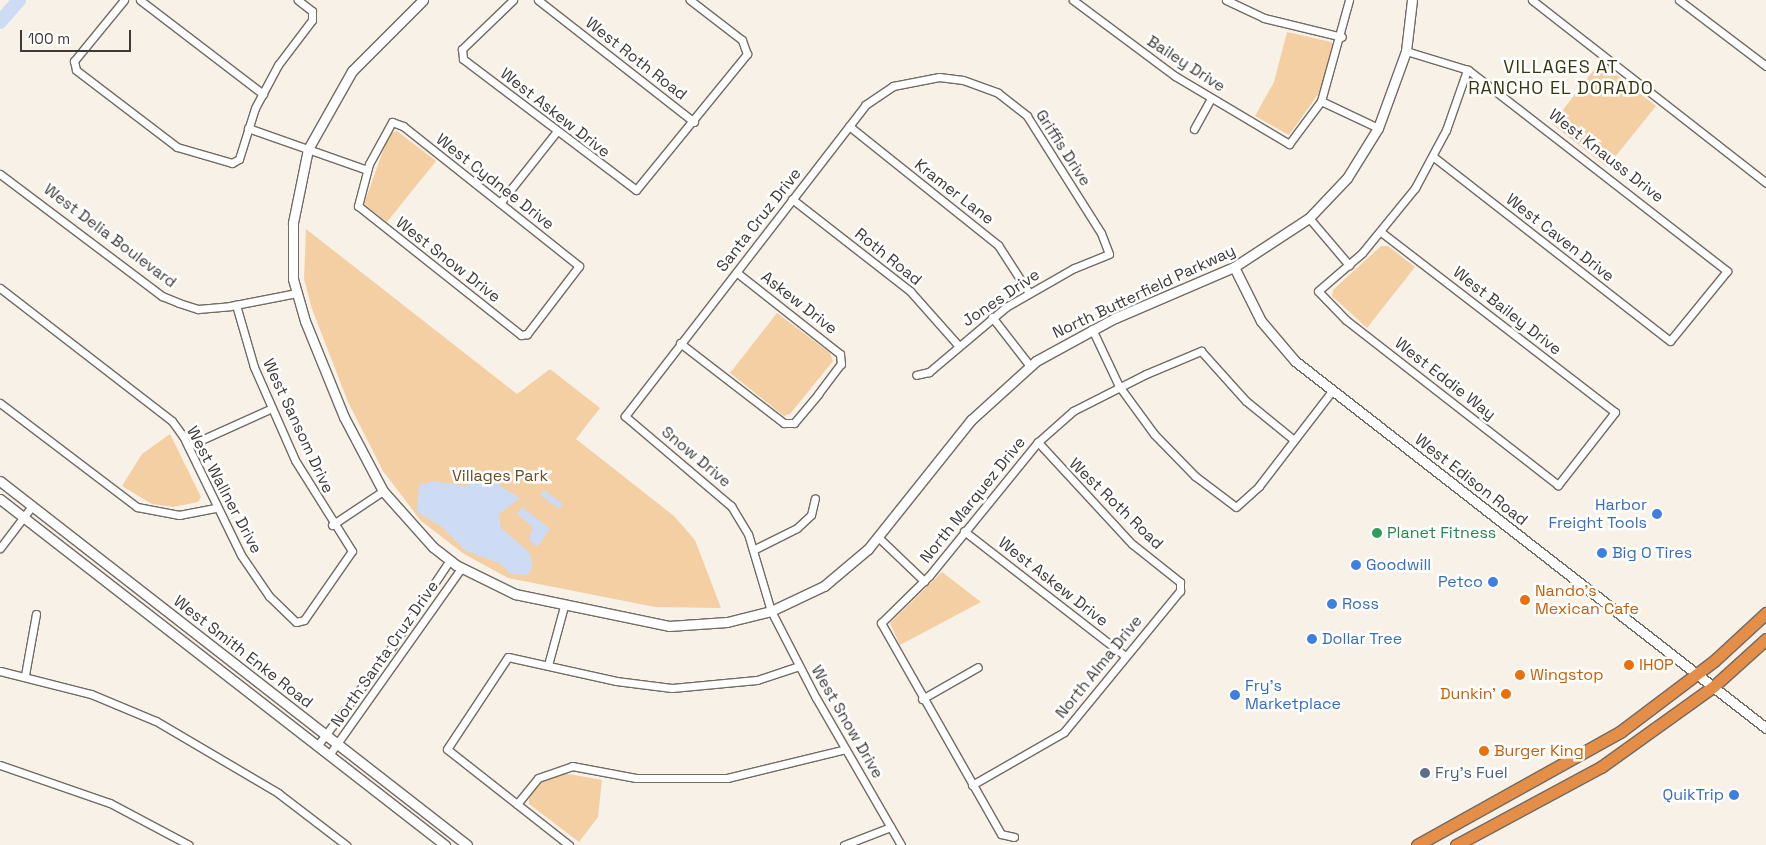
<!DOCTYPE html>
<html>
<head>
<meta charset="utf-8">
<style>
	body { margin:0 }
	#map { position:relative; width:1766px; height:845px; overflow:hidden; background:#f8f1e8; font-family:"Space Grotesk",sans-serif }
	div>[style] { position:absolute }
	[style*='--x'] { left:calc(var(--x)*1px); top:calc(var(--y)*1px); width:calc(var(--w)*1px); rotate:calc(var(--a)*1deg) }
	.green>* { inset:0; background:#f4cfa3 }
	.water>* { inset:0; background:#cddcf4 }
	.river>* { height:14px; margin:-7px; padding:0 7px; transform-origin:7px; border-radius:7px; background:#cddcf4 }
	.roads { filter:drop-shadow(1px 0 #726b64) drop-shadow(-1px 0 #726b64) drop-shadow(0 1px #726b64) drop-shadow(0 -1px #726b64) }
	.minor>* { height:7px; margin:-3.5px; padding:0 3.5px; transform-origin:3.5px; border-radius:3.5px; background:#fff }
	.tertiary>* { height:9px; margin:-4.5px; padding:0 4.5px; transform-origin:4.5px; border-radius:4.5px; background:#fff }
	.trunk>* { height:11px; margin:-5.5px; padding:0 5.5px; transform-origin:5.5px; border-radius:5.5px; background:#e48e48 }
	.dots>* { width:14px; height:14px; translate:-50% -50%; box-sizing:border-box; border:2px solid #fff; border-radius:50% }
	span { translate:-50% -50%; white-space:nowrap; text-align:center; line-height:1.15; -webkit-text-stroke:5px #fff; paint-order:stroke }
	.street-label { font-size:16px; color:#3d3a37 }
	.park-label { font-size:16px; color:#6b4b1f }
	.shop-label { font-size:16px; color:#366cbe }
	.right { translate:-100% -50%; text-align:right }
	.left { translate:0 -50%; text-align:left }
	.leisure-label { font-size:16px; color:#27864d }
	.food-label { font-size:16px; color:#c56008 }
	.service-label { font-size:16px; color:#4e5e75 }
	.neighbourhood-label { font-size:18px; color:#36370e; letter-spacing:1px }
	.scale { position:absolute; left:20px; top:30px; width:111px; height:22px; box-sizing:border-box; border:2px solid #3d3a37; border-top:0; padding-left:6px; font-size:15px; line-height:18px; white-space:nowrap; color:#3d3a37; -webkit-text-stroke:4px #fff; paint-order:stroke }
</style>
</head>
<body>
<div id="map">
	<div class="green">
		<i style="clip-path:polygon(1287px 32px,1331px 42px,1335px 48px,1319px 93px,1289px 135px,1255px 116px,1274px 82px)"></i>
		<i style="clip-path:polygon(1600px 62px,1656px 106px,1607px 167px,1552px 124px)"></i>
		<i style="clip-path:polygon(397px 131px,436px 161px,387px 222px,364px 204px,389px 134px)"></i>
		<i style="clip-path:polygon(306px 229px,517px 394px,550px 369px,600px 408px,576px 439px,674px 516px,695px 540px,721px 608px,655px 607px,508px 578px,464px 554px,421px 521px,383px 471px,348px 402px,312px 309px,304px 279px)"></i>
		<i style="clip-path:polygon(1381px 246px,1388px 246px,1415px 267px,1367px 328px,1332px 296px,1333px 290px)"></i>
		<i style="clip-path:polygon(777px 313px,830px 353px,833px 361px,790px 414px,784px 416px,730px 373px)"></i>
		<i style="clip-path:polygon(170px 434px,201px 497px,198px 502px,173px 507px,152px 504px,122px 486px,142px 454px)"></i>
		<i style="clip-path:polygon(942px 572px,981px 602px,900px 645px,890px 623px)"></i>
		<i style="clip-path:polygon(563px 773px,602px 780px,598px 817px,579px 842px,529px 804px,529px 796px,541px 780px)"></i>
	</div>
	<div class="water">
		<i style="clip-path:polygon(490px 470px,500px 476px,500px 486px,520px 498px,499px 514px,501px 528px,529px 552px,533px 564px,528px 575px,511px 574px,499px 563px,466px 551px,442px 527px,417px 512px,419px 485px,434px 481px,466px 486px)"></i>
		<i style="clip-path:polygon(544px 490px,563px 504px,559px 509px,540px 495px)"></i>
		<i style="clip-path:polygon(522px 507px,550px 529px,537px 547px,529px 540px,533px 527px,517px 514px)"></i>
	</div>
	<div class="river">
		<i style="--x:0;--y:22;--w:29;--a:-49"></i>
	</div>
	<div class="roads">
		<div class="minor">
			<i style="--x:124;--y:0;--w:79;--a:129.3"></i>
			<i style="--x:74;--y:61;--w:9;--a:77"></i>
			<i style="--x:76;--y:70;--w:127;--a:37.3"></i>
			<i style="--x:177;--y:147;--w:57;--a:16.2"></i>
			<i style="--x:232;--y:163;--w:8;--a:-30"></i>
			<i style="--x:239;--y:159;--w:53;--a:-72.6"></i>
			<i style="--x:255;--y:108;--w:49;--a:-61.9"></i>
			<i style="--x:278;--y:65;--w:56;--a:-52.9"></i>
			<i style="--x:312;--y:20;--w:9;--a:-90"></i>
			<i style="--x:312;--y:11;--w:18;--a:-142"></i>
			<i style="--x:140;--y:0;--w:155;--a:37.4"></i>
			<i style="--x:513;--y:0;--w:71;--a:136.1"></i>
			<i style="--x:462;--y:49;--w:10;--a:84"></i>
			<i style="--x:463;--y:59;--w:217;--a:37.1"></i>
			<i style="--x:636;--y:190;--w:176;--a:-50.8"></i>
			<i style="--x:747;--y:54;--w:15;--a:-110"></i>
			<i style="--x:742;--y:40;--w:66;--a:-142.4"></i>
			<i style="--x:538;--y:0;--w:198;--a:38"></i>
			<i style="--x:1073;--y:0;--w:127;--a:36.7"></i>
			<i style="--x:1175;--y:76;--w:133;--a:30.8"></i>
			<i style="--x:1289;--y:144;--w:54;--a:-53.3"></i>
			<i style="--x:1321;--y:101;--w:105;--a:-74.5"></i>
			<i style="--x:1226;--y:0;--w:42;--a:25.3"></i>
			<i style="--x:1264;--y:18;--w:80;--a:13.7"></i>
			<i style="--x:1532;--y:0;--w:297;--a:38"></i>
			<i style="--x:1679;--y:0;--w:109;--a:37.2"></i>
			<i style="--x:1406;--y:51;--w:65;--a:17"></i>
			<i style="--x:1468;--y:70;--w:328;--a:37.8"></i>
			<i style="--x:1727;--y:271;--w:90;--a:129.2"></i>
			<i style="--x:1670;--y:341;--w:299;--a:-142.1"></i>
			<i style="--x:1321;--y:101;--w:63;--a:25.3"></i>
			<i style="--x:392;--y:122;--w:12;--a:20"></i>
			<i style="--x:403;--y:126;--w:225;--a:38.5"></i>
			<i style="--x:579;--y:266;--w:86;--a:127.4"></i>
			<i style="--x:527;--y:334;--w:6;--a:171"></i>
			<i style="--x:521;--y:335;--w:208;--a:-141.6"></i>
			<i style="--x:358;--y:206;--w:43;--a:-75.3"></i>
			<i style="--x:369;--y:164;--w:48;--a:-61.3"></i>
			<i style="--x:849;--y:126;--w:191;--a:38.6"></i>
			<i style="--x:998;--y:245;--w:57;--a:57.1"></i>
			<i style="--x:248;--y:128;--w:126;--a:19.4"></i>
			<i style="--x:1194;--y:129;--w:35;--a:-61"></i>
			<i style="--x:0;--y:174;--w:203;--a:37"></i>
			<i style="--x:162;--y:296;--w:18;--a:22"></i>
			<i style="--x:179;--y:303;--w:20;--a:18"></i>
			<i style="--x:198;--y:309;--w:32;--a:-5"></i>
			<i style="--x:230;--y:306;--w:68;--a:-11"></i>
			<i style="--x:792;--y:199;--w:150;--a:37.9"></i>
			<i style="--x:910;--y:291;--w:72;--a:48.4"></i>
			<i style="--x:500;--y:203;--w:92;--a:-51.6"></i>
			<i style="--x:1309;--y:218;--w:62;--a:49.6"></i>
			<i style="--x:1381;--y:232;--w:295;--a:37.6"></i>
			<i style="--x:1615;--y:412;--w:93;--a:128"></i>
			<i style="--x:1558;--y:485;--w:269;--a:-142.1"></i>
			<i style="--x:1346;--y:320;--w:40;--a:-134"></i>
			<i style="--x:1318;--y:291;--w:58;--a:-40.8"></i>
			<i style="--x:1362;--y:253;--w:84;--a:-50.8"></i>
			<i style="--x:1415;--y:188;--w:66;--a:-61.9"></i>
			<i style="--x:1446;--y:130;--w:64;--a:-70.7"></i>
			<i style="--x:0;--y:288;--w:217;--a:37.7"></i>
			<i style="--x:172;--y:421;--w:19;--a:54"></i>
			<i style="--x:183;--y:436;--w:132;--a:64"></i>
			<i style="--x:241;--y:555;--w:50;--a:55.7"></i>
			<i style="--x:269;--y:596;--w:37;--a:44"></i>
			<i style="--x:296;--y:622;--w:8;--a:-14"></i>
			<i style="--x:304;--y:620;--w:84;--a:-55.2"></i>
			<i style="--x:352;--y:551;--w:107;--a:-122.1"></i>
			<i style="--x:295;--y:460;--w:102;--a:-113.8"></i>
			<i style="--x:254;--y:367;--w:65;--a:-106.2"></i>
			<i style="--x:992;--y:317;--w:62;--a:52.2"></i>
			<i style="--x:1092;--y:329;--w:63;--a:64.7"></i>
			<i style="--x:1119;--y:386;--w:59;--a:53.9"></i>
			<i style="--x:1154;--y:434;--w:59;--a:45.7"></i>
			<i style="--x:1195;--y:476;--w:51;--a:37.1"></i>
			<i style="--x:1236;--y:507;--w:31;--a:-42"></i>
			<i style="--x:1259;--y:486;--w:120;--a:-52.5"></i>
			<i style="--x:680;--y:343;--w:131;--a:37.6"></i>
			<i style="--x:784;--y:423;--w:10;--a:0"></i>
			<i style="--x:794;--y:423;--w:38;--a:-50"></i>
			<i style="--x:818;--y:394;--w:38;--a:-53"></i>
			<i style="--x:841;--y:364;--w:10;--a:-96"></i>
			<i style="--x:840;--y:354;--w:132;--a:-141.7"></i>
			<i style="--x:0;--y:403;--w:172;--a:37.2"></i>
			<i style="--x:137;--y:507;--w:43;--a:10.8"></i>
			<i style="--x:179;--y:515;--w:38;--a:-11"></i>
			<i style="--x:188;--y:446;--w:92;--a:-24.3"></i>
			<i style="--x:332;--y:525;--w:61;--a:-33.7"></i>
			<i style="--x:964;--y:531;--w:204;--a:37.8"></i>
			<i style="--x:878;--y:537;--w:64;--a:43.7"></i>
			<i style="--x:0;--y:548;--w:53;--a:-52.7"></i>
			<i style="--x:753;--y:550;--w:49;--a:-26.6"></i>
			<i style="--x:797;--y:528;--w:19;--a:-43"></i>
			<i style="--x:811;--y:515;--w:17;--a:-77"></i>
			<i style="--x:548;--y:665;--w:61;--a:-74.8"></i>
			<i style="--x:0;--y:671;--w:94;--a:14.2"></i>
			<i style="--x:91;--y:694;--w:70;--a:22.6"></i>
			<i style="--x:156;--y:721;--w:142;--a:30.5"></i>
			<i style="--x:278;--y:793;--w:86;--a:37.4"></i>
			<i style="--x:25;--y:675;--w:62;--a:-79.8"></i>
			<i style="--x:922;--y:699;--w:64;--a:-29.7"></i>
			<i style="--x:317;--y:746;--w:119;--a:-52.8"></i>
			<i style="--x:389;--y:651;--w:110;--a:-56.2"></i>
			<i style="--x:329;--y:755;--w:230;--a:-54.7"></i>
			<i style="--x:0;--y:765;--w:116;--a:19.1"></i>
			<i style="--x:110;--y:803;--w:89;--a:28"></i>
			<i style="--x:972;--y:785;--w:106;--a:-29.9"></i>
			<i style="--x:1064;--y:732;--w:183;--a:-50.6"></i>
			<i style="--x:1180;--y:591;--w:9;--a:-90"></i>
			<i style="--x:1180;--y:582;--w:61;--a:-141.6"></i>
			<i style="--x:1132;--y:544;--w:139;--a:-132.7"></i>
			<i style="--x:517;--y:804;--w:33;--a:-51"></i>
			<i style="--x:538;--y:778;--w:36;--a:-19"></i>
			<i style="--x:572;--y:766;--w:65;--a:10.6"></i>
			<i style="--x:636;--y:778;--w:91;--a:0"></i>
			<i style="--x:727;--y:778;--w:122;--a:-13.7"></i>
			<i style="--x:1014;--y:837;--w:13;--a:-167"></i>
			<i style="--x:1001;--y:834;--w:243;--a:-119.6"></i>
			<i style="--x:881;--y:623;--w:67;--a:-44.4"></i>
			<i style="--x:929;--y:576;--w:173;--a:-50.9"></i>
			<i style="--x:1038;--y:442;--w:47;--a:-41.5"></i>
			<i style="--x:1073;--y:411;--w:82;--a:-26.9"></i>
			<i style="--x:1146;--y:374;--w:60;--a:-22.7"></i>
			<i style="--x:1201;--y:351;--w:67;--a:48"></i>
			<i style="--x:1246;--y:401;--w:62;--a:39.1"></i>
			<i style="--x:569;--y:845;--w:155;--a:-141.8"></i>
			<i style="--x:447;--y:749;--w:110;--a:-56.5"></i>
			<i style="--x:508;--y:657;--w:111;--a:12.5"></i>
			<i style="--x:616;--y:681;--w:56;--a:7.1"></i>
			<i style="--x:672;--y:688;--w:85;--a:-5.4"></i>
			<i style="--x:757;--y:680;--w:44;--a:-18.4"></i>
			<i style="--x:844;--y:845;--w:50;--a:-21"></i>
			<i style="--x:901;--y:845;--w:170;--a:-120"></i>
			<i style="--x:816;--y:698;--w:98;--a:-117.3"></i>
			<i style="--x:771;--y:611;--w:80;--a:-106.6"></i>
			<i style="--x:748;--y:534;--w:33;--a:-121"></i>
			<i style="--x:731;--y:506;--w:139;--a:-139.7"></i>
			<i style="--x:625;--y:416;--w:393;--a:-52.3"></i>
			<i style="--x:865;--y:105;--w:34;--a:-34"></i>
			<i style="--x:893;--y:86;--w:47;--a:-11.1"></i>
			<i style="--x:939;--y:77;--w:24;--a:7"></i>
			<i style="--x:963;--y:80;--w:37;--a:20"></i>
			<i style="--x:998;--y:93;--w:37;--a:38"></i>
			<i style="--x:1027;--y:116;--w:138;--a:57.7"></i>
			<i style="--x:1101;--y:233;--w:22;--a:69"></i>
			<i style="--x:1109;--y:254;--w:38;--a:158"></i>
			<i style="--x:1074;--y:268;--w:78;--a:150.2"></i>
			<i style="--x:1006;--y:307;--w:101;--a:139.8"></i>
			<i style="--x:929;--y:372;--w:13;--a:167"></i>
		</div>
		<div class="tertiary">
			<i style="--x:423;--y:0;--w:100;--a:135"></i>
			<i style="--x:352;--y:71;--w:90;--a:119.4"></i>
			<i style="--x:308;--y:149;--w:76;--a:101.5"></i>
			<i style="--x:293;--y:223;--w:56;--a:90"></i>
			<i style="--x:293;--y:279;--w:44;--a:74.1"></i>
			<i style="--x:305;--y:321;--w:104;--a:67.9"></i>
			<i style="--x:344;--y:417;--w:84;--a:62.2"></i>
			<i style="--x:383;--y:491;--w:75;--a:48.2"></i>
			<i style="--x:433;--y:547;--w:29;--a:38"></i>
			<i style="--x:456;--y:565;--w:66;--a:26.2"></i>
			<i style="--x:515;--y:594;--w:157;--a:11.7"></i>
			<i style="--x:669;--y:626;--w:58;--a:-3.9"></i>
			<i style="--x:727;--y:622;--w:45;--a:-14"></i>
			<i style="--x:771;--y:611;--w:59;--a:-25.3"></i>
			<i style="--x:824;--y:586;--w:57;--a:-40.1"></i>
			<i style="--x:868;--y:549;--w:165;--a:-51.4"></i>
			<i style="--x:971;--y:420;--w:88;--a:-42.2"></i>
			<i style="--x:1036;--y:361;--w:90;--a:-28.6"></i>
			<i style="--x:1115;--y:318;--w:129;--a:-23.2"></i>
			<i style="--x:1234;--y:267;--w:90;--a:-33.2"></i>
			<i style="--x:1309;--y:218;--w:55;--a:-46.5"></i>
			<i style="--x:1347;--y:178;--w:59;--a:-58.2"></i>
			<i style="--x:1378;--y:128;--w:82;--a:-70"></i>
			<i style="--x:1406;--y:51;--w:51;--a:-83.3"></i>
			<i style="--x:1234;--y:267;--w:60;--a:63.4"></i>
			<i style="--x:1261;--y:321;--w:52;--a:49.6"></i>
			<i style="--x:1295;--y:361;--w:597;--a:37.93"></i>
			<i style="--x:0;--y:481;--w:592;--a:37.93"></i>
			<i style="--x:0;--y:499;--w:564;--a:37.87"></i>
		</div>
		<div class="trunk">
			<i style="--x:1417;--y:845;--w:232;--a:-29.1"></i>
			<i style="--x:1620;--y:732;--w:118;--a:-37.1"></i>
			<i style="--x:1714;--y:661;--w:71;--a:-42.7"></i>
			<i style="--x:1456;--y:845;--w:165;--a:-28.3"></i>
			<i style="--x:1601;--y:767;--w:139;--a:-35.6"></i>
			<i style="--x:1714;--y:686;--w:70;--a:-42.1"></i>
		</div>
	</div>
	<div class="dots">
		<i style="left:1657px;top:514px;background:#3f7fe0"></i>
		<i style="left:1377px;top:533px;background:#2e9e5b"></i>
		<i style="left:1602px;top:553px;background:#3f7fe0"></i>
		<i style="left:1356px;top:565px;background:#3f7fe0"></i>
		<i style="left:1493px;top:582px;background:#3f7fe0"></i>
		<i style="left:1525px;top:600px;background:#e8710a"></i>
		<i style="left:1332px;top:604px;background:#3f7fe0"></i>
		<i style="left:1312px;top:639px;background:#3f7fe0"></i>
		<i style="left:1629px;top:665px;background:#e8710a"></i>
		<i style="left:1520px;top:675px;background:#e8710a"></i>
		<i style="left:1506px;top:694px;background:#e8710a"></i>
		<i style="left:1235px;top:695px;background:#3f7fe0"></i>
		<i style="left:1484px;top:751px;background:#e8710a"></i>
		<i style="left:1425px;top:773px;background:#5c6f8a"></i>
		<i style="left:1734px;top:795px;background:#3f7fe0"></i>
	</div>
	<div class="street-label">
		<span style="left:636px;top:59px;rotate:38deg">West Roth Road</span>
		<span style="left:1186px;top:64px;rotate:33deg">Bailey Drive</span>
		<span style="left:555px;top:113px;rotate:38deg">West Askew Drive</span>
		<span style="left:1063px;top:148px;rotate:57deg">Griffis Drive</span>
		<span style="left:1606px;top:156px;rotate:38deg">West Knauss Drive</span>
		<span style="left:495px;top:182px;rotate:38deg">West Cydnee Drive</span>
		<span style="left:954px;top:192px;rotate:38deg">Kramer Lane</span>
		<span style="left:759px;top:220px;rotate:-52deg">Santa Cruz Drive</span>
		<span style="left:110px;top:236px;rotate:37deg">West Delia Boulevard</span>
		<span style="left:1560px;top:238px;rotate:38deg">West Caven Drive</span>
		<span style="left:888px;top:257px;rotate:39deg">Roth Road</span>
		<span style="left:448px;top:260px;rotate:38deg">West Snow Drive</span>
		<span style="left:1144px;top:292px;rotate:-25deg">North Butterfield Parkway</span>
		<span style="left:1001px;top:298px;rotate:-34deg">Jones Drive</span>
		<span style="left:799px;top:303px;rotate:38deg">Askew Drive</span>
		<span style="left:1507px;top:311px;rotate:38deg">West Bailey Drive</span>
		<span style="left:1445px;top:379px;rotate:38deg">West Eddie Way</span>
		<span style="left:298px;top:426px;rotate:65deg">West Sansom Drive</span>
		<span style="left:696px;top:457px;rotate:40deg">Snow Drive</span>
		<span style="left:1471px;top:480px;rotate:38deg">West Edison Road</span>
		<span style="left:224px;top:490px;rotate:62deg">West Wallner Drive</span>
		<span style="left:973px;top:500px;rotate:-51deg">North Marquez Drive</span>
		<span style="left:1116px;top:504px;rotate:44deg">West Roth Road</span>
		<span style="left:1053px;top:582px;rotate:38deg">West Askew Drive</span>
		<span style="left:243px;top:652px;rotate:38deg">West Smith Enke Road</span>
		<span style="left:385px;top:654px;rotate:-55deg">North Santa Cruz Drive</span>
		<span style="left:1099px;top:667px;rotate:-51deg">North Alma Drive</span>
		<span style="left:847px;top:722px;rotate:60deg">West Snow Drive</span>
	</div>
	<div class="park-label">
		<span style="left:500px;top:476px">Villages Park</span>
	</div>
	<div class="shop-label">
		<span class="right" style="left:1647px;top:514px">Harbor<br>Freight Tools</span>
		<span class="left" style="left:1612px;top:553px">Big O Tires</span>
		<span class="left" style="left:1366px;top:565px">Goodwill</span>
		<span class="right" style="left:1483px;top:582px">Petco</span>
		<span class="left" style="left:1342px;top:604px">Ross</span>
		<span class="left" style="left:1322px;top:639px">Dollar Tree</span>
		<span class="left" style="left:1245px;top:695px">Fry's<br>Marketplace</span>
		<span class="right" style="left:1724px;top:795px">QuikTrip</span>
	</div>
	<div class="leisure-label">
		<span class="left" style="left:1387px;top:533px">Planet Fitness</span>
	</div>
	<div class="food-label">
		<span class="left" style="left:1535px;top:600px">Nando's<br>Mexican Cafe</span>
		<span class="left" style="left:1639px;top:665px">IHOP</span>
		<span class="left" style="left:1530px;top:675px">Wingstop</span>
		<span class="right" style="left:1496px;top:694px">Dunkin'</span>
		<span class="left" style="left:1494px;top:751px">Burger King</span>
	</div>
	<div class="service-label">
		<span class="left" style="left:1435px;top:773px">Fry's Fuel</span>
	</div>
	<div class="neighbourhood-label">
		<span style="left:1561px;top:78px">VILLAGES AT<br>RANCHO EL DORADO</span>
	</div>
	<div class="scale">100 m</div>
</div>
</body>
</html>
